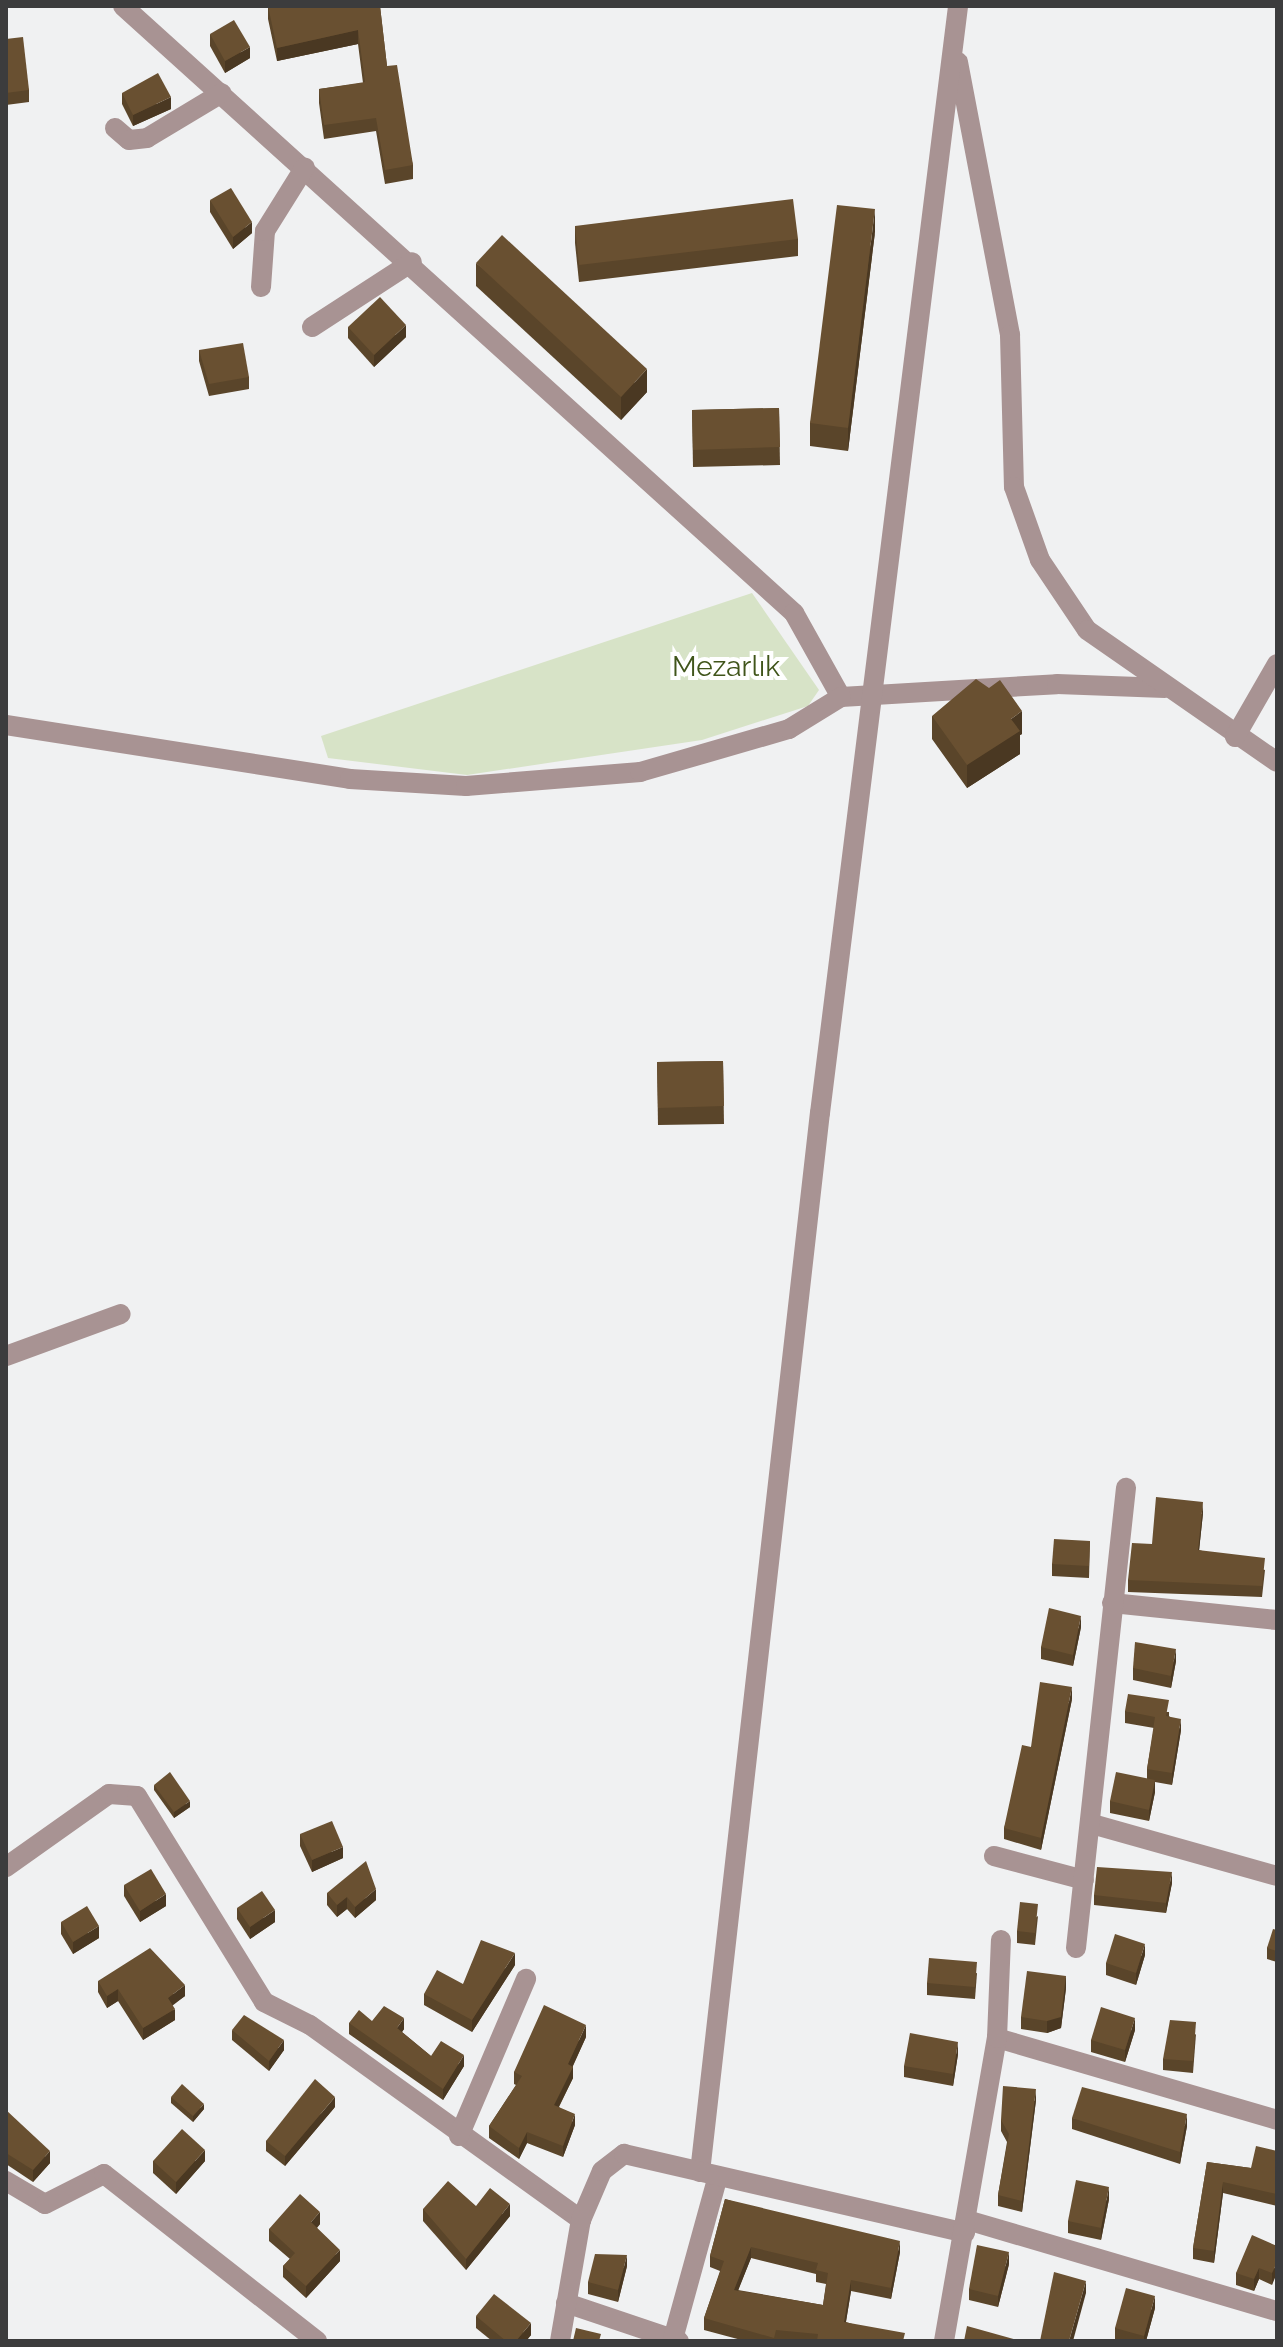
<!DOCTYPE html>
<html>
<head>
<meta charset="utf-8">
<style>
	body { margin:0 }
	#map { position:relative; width:1283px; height:2347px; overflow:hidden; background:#f0f1f2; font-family:Raleway,sans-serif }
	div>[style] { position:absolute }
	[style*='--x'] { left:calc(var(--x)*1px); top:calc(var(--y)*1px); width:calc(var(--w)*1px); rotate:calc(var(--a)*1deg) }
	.green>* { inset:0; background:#d7e3c7 }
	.minor>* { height:20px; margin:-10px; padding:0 10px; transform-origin:10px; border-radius:10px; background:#a89393 }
	.wall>* { inset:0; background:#5a452a }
	.shaded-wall>* { inset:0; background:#4a3822 }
	.building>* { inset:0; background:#695031 }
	span { translate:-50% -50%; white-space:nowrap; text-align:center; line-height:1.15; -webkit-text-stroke:8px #fff; paint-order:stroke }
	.park-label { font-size:28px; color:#40551b }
	.frame { position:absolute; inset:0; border:8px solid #3c3c3d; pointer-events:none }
</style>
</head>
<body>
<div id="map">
	<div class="green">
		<i style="clip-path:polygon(752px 593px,819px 690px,808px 706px,702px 740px,467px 775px,328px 758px,321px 736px)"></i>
	</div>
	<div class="minor">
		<i style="--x:123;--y:6;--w:905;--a:42.13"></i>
		<i style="--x:794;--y:613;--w:96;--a:60.8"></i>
		<i style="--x:841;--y:697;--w:216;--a:-3.4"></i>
		<i style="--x:1057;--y:684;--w:108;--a:2.1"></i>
		<i style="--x:958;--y:62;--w:278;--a:79.2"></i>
		<i style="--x:1010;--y:335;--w:152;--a:88.5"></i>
		<i style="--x:1014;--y:487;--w:77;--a:70.4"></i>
		<i style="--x:1040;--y:560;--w:84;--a:56.1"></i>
		<i style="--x:1087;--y:630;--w:231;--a:34.8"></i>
		<i style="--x:115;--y:128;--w:18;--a:41"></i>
		<i style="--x:129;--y:140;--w:18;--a:-6"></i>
		<i style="--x:147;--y:138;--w:87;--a:-31"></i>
		<i style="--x:261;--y:287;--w:56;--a:-85.9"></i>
		<i style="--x:265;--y:231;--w:75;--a:-58"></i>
		<i style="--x:312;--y:327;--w:119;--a:-33"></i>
		<i style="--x:6;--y:725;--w:348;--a:8.9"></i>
		<i style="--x:350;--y:779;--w:116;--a:3.5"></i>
		<i style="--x:466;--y:786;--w:175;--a:-4.6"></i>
		<i style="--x:640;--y:772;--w:155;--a:-16.1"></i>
		<i style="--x:789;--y:729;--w:61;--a:-31.6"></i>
		<i style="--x:1235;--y:737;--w:84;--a:-60.1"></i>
		<i style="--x:6;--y:1356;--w:122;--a:-20.1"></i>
		<i style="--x:1112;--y:1603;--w:166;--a:5.9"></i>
		<i style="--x:1092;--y:1824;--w:192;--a:15.7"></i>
		<i style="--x:994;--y:1856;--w:93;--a:14.9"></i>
		<i style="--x:6;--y:1867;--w:126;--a:-35.3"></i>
		<i style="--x:109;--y:1794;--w:28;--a:4"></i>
		<i style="--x:137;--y:1796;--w:242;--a:58.3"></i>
		<i style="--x:264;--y:2002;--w:51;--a:26.6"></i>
		<i style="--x:310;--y:2025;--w:334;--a:35.7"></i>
		<i style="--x:1076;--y:1948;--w:463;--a:-83.8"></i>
		<i style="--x:997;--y:2038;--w:292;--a:16.3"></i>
		<i style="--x:459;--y:2136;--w:171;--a:-66.9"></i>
		<i style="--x:700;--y:2172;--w:1066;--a:-83.54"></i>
		<i style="--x:820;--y:1113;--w:1116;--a:-82.89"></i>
		<i style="--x:6;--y:2181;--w:45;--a:30.5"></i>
		<i style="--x:45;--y:2204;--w:66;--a:-27"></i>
		<i style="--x:104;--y:2174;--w:271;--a:38.1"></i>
		<i style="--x:967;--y:2220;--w:323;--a:16.4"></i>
		<i style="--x:566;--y:2303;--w:119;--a:18.6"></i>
		<i style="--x:673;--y:2339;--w:169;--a:-74.6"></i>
		<i style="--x:560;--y:2341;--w:123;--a:-80.2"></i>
		<i style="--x:581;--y:2220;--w:53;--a:-66.8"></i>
		<i style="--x:602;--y:2171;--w:28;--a:-38"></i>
		<i style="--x:624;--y:2154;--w:350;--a:13"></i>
		<i style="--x:944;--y:2341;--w:308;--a:-80.1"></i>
		<i style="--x:997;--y:2038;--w:98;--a:-87.7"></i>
	</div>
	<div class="wall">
		<i style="clip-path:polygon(268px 6px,380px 6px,387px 66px,413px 165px,413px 179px,385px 184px,376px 131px,324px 139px,319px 103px,319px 89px,363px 83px,358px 44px,277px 61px,268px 19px)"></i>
		<i style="clip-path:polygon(210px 34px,250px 58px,225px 73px,210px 46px)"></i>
		<i style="clip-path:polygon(6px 39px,29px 90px,29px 102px,6px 105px)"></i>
		<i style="clip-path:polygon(122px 93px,171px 109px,133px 126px,122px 104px)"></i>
		<i style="clip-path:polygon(210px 200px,252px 233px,233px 249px,210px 212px)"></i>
		<i style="clip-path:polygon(575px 226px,798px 239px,798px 256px,579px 282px,575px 243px)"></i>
		<i style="clip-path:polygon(875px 232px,848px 451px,810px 446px,810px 423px)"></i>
		<i style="clip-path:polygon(476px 263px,647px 392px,621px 420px,476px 286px)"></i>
		<i style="clip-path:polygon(348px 327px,406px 337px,374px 367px,348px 338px)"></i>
		<i style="clip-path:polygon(199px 350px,249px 377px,249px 389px,209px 396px,199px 361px)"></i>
		<i style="clip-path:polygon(779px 408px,780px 465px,693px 467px,692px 410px)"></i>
		<i style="clip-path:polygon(932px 716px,1022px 734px,1020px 735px,1020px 754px,967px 788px,932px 739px)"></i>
		<i style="clip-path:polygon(723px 1061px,724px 1124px,658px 1125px,657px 1062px)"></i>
		<i style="clip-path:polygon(1203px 1513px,1199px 1550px,1265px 1570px,1262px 1597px,1128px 1592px,1128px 1580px,1152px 1544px)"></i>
		<i style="clip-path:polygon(1090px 1541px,1089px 1578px,1052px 1576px,1052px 1564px)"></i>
		<i style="clip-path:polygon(1081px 1627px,1073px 1666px,1041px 1659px,1041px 1647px)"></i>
		<i style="clip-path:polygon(1176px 1661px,1171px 1688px,1133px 1680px,1133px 1668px)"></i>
		<i style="clip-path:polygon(1072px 1699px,1041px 1850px,1004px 1839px,1004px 1828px,1031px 1747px)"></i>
		<i style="clip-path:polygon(1125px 1711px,1169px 1712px,1169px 1716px,1181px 1730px,1172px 1785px,1155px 1782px,1155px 1792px,1149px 1821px,1110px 1813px,1110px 1801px,1147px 1779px,1147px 1769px,1154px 1728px,1125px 1723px)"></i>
		<i style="clip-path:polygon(154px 1785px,190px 1807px,174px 1818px,154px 1790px)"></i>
		<i style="clip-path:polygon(300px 1834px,343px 1858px,312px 1872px,300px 1846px)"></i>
		<i style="clip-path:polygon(1172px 1883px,1166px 1913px,1094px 1905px,1094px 1895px)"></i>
		<i style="clip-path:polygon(124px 1885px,166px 1906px,140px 1922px,124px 1896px)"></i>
		<i style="clip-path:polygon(327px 1893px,376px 1900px,355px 1918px,347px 1909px,337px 1917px,327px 1905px)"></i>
		<i style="clip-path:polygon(237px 1908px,275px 1922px,250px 1939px,237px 1919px)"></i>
		<i style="clip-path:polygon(1038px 1916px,1035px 1945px,1017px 1943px,1017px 1931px)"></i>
		<i style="clip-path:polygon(61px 1922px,99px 1938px,73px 1954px,61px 1934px)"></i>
		<i style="clip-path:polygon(1277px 1930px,1277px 1962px,1267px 1959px,1267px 1948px)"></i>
		<i style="clip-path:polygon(1145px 1955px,1136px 1985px,1106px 1975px,1106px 1963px)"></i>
		<i style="clip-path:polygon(515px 1965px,472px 2032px,424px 2005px,424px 1994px,463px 1984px)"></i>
		<i style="clip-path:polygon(977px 1973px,975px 1999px,927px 1995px,927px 1983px)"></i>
		<i style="clip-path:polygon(98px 1981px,185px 1996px,172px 2005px,175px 2020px,143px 2040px,118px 2001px,107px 2008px,98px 1992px)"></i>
		<i style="clip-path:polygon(1066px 1988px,1061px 2028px,1047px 2033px,1021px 2029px,1021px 2017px)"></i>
		<i style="clip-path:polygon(372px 2021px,404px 2029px,402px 2032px,431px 2056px,464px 2066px,443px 2100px,349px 2034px,349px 2023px)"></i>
		<i style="clip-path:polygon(232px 2030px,284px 2050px,269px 2071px,232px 2040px)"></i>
		<i style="clip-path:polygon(1135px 2030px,1125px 2062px,1091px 2052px,1091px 2040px)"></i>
		<i style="clip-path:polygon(1196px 2034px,1193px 2073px,1163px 2070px,1163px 2059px)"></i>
		<i style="clip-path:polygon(586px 2037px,573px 2066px,573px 2078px,559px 2107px,575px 2125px,563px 2157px,527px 2143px,519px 2159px,489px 2138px,489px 2126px,516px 2085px,514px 2084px,514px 2072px)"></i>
		<i style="clip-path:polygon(958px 2054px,953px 2086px,904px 2077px,904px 2066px)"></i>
		<i style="clip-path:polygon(171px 2097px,204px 2109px,193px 2122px,171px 2103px)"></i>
		<i style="clip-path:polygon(1036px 2100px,1022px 2212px,998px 2206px,998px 2195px,1007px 2142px,1001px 2131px,1001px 2120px)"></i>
		<i style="clip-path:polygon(335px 2107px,285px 2166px,266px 2151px,266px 2141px)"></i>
		<i style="clip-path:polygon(6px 2110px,50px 2163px,33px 2182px,6px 2164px)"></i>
		<i style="clip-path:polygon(1072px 2118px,1187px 2126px,1180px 2164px,1072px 2129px)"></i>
		<i style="clip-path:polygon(1277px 2151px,1277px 2206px,1223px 2193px,1214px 2263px,1193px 2259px,1193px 2248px,1207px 2162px,1251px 2168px)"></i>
		<i style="clip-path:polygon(153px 2161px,205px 2161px,176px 2194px,153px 2173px)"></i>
		<i style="clip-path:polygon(evenodd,725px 2199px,900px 2252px,891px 2299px,851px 2291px,846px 2322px,905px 2341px,745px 2341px,704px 2330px,704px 2318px,720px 2271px,710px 2267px,710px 2256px,725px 2199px,751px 2258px,816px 2274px,816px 2282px,826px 2284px,823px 2305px,738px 2290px,751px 2258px)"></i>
		<i style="clip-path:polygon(1109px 2199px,1101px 2240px,1068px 2233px,1068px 2221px)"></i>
		<i style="clip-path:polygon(476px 2206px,510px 2216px,466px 2270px,423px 2221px,423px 2209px)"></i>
		<i style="clip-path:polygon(320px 2224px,317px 2228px,340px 2261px,306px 2298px,283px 2277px,283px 2266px,290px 2259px,269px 2241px,269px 2229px)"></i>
		<i style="clip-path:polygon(1277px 2246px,1272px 2285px,1259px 2279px,1254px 2291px,1236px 2285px,1236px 2273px)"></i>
		<i style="clip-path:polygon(1009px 2264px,998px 2307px,969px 2300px,969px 2289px)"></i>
		<i style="clip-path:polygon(627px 2266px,618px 2302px,588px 2294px,588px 2282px)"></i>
		<i style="clip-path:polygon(1155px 2308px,1146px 2341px,1120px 2341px,1115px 2339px,1115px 2328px)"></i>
		<i style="clip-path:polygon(476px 2316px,531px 2335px,526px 2341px,492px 2341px,476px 2328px)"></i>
	</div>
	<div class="shaded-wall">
		<i style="clip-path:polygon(358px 30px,358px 44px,277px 61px,277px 48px)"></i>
		<i style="clip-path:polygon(250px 47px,250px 58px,225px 73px,225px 61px)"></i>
		<i style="clip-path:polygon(171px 97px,171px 109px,133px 126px,133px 115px)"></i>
		<i style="clip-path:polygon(875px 209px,875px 232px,848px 451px,848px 428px)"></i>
		<i style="clip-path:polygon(252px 222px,252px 233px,233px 249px,233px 237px)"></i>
		<i style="clip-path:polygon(406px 325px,406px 337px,374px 367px,374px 355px)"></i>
		<i style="clip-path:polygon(647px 369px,647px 392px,621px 420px,621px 397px)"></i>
		<i style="clip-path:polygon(1022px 711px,1022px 734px,1020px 735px,1020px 754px,967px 788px,967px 765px,1011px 719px)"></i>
		<i style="clip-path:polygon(1203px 1502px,1203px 1513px,1198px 1561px,1198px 1550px)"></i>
		<i style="clip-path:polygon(1081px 1616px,1081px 1627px,1073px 1666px,1073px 1655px)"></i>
		<i style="clip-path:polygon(1176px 1649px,1176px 1661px,1171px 1688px,1171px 1676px)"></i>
		<i style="clip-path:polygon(1072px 1687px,1072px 1699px,1041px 1850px,1041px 1838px)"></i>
		<i style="clip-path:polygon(1181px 1719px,1181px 1730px,1172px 1785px,1172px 1773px)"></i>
		<i style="clip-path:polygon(1155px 1780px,1155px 1792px,1149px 1821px,1149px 1810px)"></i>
		<i style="clip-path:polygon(190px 1801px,190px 1807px,174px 1818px,174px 1812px)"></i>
		<i style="clip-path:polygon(343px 1847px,343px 1858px,312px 1872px,312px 1860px)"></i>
		<i style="clip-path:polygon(1172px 1872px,1172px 1883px,1166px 1913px,1166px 1903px)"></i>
		<i style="clip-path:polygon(376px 1889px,376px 1900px,355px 1918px,355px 1907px)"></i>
		<i style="clip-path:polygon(166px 1894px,166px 1906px,140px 1922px,140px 1911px)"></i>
		<i style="clip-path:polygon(347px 1897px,347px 1909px,337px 1917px,337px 1905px)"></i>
		<i style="clip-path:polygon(275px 1910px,275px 1922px,250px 1939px,250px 1927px)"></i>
		<i style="clip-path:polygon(99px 1926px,99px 1938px,73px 1954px,73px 1942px)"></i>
		<i style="clip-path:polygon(1145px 1944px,1145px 1955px,1136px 1985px,1136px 1973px)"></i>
		<i style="clip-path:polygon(515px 1953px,515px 1965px,472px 2032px,472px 2020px)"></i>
		<i style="clip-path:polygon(1066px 1976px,1066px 1988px,1061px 2028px,1047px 2033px,1047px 2021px)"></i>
		<i style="clip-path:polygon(185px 1985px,185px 1996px,168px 2009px,168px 1998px)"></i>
		<i style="clip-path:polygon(118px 1989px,118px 2001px,107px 2008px,107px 1996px)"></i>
		<i style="clip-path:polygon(175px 2009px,175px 2020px,143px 2040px,143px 2028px)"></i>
		<i style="clip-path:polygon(404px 2018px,404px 2029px,397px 2039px,397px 2028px)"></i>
		<i style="clip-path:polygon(1135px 2018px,1135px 2030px,1125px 2062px,1125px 2050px)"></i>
		<i style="clip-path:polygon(586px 2025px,586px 2037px,568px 2076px,568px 2064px)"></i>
		<i style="clip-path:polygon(284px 2040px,284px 2050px,269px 2071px,269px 2061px)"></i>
		<i style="clip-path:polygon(958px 2042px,958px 2054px,953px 2086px,953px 2074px)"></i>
		<i style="clip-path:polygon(464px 2055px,464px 2066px,443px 2100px,443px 2089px)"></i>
		<i style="clip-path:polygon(573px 2067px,573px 2078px,554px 2116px,554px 2105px)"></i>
		<i style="clip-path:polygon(1036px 2089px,1036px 2100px,1022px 2212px,1022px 2201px)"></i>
		<i style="clip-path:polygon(335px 2097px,335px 2107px,285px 2166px,285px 2156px)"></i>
		<i style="clip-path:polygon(204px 2104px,204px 2109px,193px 2122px,193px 2116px)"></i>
		<i style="clip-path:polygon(575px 2114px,575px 2125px,563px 2157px,563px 2146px)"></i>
		<i style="clip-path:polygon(1187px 2114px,1187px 2126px,1180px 2164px,1180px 2152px)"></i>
		<i style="clip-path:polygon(527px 2132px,527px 2143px,519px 2159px,519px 2148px)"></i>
		<i style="clip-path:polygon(205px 2150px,205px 2161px,176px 2194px,176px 2182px)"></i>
		<i style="clip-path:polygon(50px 2151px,50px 2163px,33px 2182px,33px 2170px)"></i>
		<i style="clip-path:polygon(1223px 2182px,1223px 2193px,1214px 2263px,1214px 2251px)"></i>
		<i style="clip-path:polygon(1109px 2187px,1109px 2199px,1101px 2240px,1101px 2228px)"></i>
		<i style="clip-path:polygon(510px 2204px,510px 2216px,466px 2270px,466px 2259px)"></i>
		<i style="clip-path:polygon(320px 2212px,320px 2224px,311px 2234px,311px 2222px)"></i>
		<i style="clip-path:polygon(900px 2241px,900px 2252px,891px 2299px,891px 2288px)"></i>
		<i style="clip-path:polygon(751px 2247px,751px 2258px,734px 2301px,734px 2290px)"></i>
		<i style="clip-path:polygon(340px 2250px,340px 2261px,306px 2298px,306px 2286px)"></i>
		<i style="clip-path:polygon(1009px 2252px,1009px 2264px,998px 2307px,998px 2296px)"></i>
		<i style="clip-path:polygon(627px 2255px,627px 2266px,618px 2302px,618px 2290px)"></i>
		<i style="clip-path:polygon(1277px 2262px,1277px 2273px,1272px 2285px,1272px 2273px)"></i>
		<i style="clip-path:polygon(1259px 2268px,1259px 2279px,1254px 2291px,1254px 2279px)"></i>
		<i style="clip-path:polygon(851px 2280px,851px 2291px,844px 2333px,844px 2322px)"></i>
		<i style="clip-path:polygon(1086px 2281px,1086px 2293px,1073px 2341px,1069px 2341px)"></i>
		<i style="clip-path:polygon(1155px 2296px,1155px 2308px,1146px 2341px,1144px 2341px,1144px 2336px)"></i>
		<i style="clip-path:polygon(531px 2323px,531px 2335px,526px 2341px,516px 2341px)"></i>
	</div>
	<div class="building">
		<i style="clip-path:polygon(268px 6px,380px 6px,387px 66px,397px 65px,413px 165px,385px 170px,376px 118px,324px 125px,319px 89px,365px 82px,358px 30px,277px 48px)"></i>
		<i style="clip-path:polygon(234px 20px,250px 47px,225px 61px,210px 34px)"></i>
		<i style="clip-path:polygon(23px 37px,29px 90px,6px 93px,6px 39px)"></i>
		<i style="clip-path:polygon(158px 73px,171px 97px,133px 115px,122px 93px)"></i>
		<i style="clip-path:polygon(231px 188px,252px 222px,233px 237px,210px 200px)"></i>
		<i style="clip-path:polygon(793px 199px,798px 239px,579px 265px,575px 226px)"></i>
		<i style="clip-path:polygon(837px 205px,875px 209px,848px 428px,810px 423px)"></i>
		<i style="clip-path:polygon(502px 235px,647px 369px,621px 397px,476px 263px)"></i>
		<i style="clip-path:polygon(380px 297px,406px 325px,374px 355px,348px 327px)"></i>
		<i style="clip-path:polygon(243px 343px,249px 377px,209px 384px,199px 350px)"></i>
		<i style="clip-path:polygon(779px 408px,780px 447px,693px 450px,692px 410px)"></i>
		<i style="clip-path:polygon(976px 679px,989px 688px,1000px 680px,1022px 711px,1011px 719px,1020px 731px,967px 765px,932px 716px)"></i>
		<i style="clip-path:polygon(723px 1061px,724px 1106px,658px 1108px,657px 1062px)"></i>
		<i style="clip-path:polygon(1156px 1497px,1203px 1502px,1198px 1550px,1265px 1558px,1262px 1586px,1128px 1580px,1132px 1543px,1152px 1544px)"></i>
		<i style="clip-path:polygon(1054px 1539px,1090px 1541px,1089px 1566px,1052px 1564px)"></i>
		<i style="clip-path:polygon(1049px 1608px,1081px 1616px,1073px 1655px,1041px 1647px)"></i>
		<i style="clip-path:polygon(1135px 1642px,1176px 1649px,1171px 1676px,1133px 1668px)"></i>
		<i style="clip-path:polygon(1040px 1682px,1072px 1687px,1041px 1838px,1004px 1828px,1022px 1745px,1031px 1747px)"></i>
		<i style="clip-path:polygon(1128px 1694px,1169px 1700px,1166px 1716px,1181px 1719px,1172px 1773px,1147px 1769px,1155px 1717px,1125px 1711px)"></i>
		<i style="clip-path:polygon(170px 1772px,190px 1801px,174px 1812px,154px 1785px)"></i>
		<i style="clip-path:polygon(1116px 1772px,1155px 1780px,1149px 1810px,1110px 1801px)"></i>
		<i style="clip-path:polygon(332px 1821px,343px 1847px,312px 1860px,300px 1834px)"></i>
		<i style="clip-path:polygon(366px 1861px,376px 1889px,355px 1907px,347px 1897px,337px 1905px,327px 1893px)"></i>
		<i style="clip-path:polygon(1097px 1867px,1172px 1872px,1166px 1903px,1094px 1895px)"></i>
		<i style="clip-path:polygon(151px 1869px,166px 1894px,140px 1911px,124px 1885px)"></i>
		<i style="clip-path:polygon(262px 1891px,275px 1910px,250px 1927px,237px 1908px)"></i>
		<i style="clip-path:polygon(1020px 1902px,1038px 1904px,1035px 1933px,1017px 1931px)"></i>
		<i style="clip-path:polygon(87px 1906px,99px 1926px,73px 1942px,61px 1922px)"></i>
		<i style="clip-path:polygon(1273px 1929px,1277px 1930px,1277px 1951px,1267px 1948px)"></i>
		<i style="clip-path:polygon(1115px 1934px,1145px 1944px,1136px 1973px,1106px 1963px)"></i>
		<i style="clip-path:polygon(481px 1940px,515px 1953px,472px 2020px,424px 1994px,437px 1970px,463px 1984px)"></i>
		<i style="clip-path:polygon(150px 1948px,185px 1985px,168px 1998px,175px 2009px,143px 2028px,118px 1989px,107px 1996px,98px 1981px)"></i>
		<i style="clip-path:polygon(929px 1958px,977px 1962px,975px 1987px,927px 1983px)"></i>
		<i style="clip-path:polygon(1027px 1971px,1066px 1976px,1061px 2017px,1047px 2021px,1021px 2017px)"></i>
		<i style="clip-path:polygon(544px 2005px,586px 2025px,568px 2064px,573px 2067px,554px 2105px,575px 2114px,563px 2146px,527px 2132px,519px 2148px,489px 2126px,522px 2076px,514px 2072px)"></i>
		<i style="clip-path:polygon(384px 2006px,404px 2018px,397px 2028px,431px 2056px,441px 2041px,464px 2055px,443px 2089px,349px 2023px,359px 2010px,372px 2021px)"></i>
		<i style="clip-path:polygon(1101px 2007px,1135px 2018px,1125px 2050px,1091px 2040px)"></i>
		<i style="clip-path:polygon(244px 2015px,284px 2040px,269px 2061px,232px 2030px)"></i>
		<i style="clip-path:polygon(1170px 2020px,1196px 2022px,1193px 2061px,1163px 2059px)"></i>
		<i style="clip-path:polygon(910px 2033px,958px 2042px,953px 2074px,904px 2066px)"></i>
		<i style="clip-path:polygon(315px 2079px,335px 2097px,285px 2156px,266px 2141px)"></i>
		<i style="clip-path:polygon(182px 2084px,204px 2104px,193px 2116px,171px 2097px)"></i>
		<i style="clip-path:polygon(1003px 2086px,1036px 2089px,1022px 2201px,998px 2195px,1009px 2134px,1001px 2120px)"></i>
		<i style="clip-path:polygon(1082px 2087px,1187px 2114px,1180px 2152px,1072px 2118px)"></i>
		<i style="clip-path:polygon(6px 2110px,50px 2151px,33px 2170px,6px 2153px)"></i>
		<i style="clip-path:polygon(182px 2129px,205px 2150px,176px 2182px,153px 2161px)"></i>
		<i style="clip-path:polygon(1256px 2146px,1277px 2151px,1277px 2194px,1223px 2182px,1214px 2251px,1193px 2248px,1207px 2162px,1251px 2168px)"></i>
		<i style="clip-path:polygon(1076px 2180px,1109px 2187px,1101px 2228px,1068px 2221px)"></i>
		<i style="clip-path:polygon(448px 2181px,476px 2206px,490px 2188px,510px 2204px,466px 2259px,423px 2209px)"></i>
		<i style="clip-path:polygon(300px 2194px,320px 2212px,311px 2222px,340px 2250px,306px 2286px,283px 2266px,295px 2253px,269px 2229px)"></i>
		<i style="clip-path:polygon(evenodd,725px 2199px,900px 2241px,891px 2288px,851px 2280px,844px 2322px,905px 2333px,903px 2341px,817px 2341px,818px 2334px,776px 2330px,774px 2338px,704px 2318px,724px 2261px,710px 2256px,725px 2199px,751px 2247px,818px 2263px,816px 2270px,828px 2273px,823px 2305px,734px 2290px,751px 2247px)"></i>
		<i style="clip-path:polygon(1252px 2235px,1277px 2246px,1277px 2262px,1272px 2273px,1259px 2268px,1254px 2279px,1236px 2273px)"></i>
		<i style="clip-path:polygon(977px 2245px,1009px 2252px,998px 2296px,969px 2289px)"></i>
		<i style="clip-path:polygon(595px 2254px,627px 2255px,618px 2290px,588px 2282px)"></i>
		<i style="clip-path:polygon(1054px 2272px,1086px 2281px,1069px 2341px,1040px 2341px)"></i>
		<i style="clip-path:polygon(1126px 2288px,1155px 2296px,1144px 2336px,1115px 2328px)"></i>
		<i style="clip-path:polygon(494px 2294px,531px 2323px,516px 2341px,506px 2341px,476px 2316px)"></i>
		<i style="clip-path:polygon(967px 2326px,1021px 2341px,964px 2341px)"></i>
		<i style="clip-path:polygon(576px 2328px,601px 2334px,599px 2341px,573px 2341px)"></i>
	</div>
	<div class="park-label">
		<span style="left:726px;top:667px">Mezarlık</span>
	</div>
	<div class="frame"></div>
</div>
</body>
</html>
